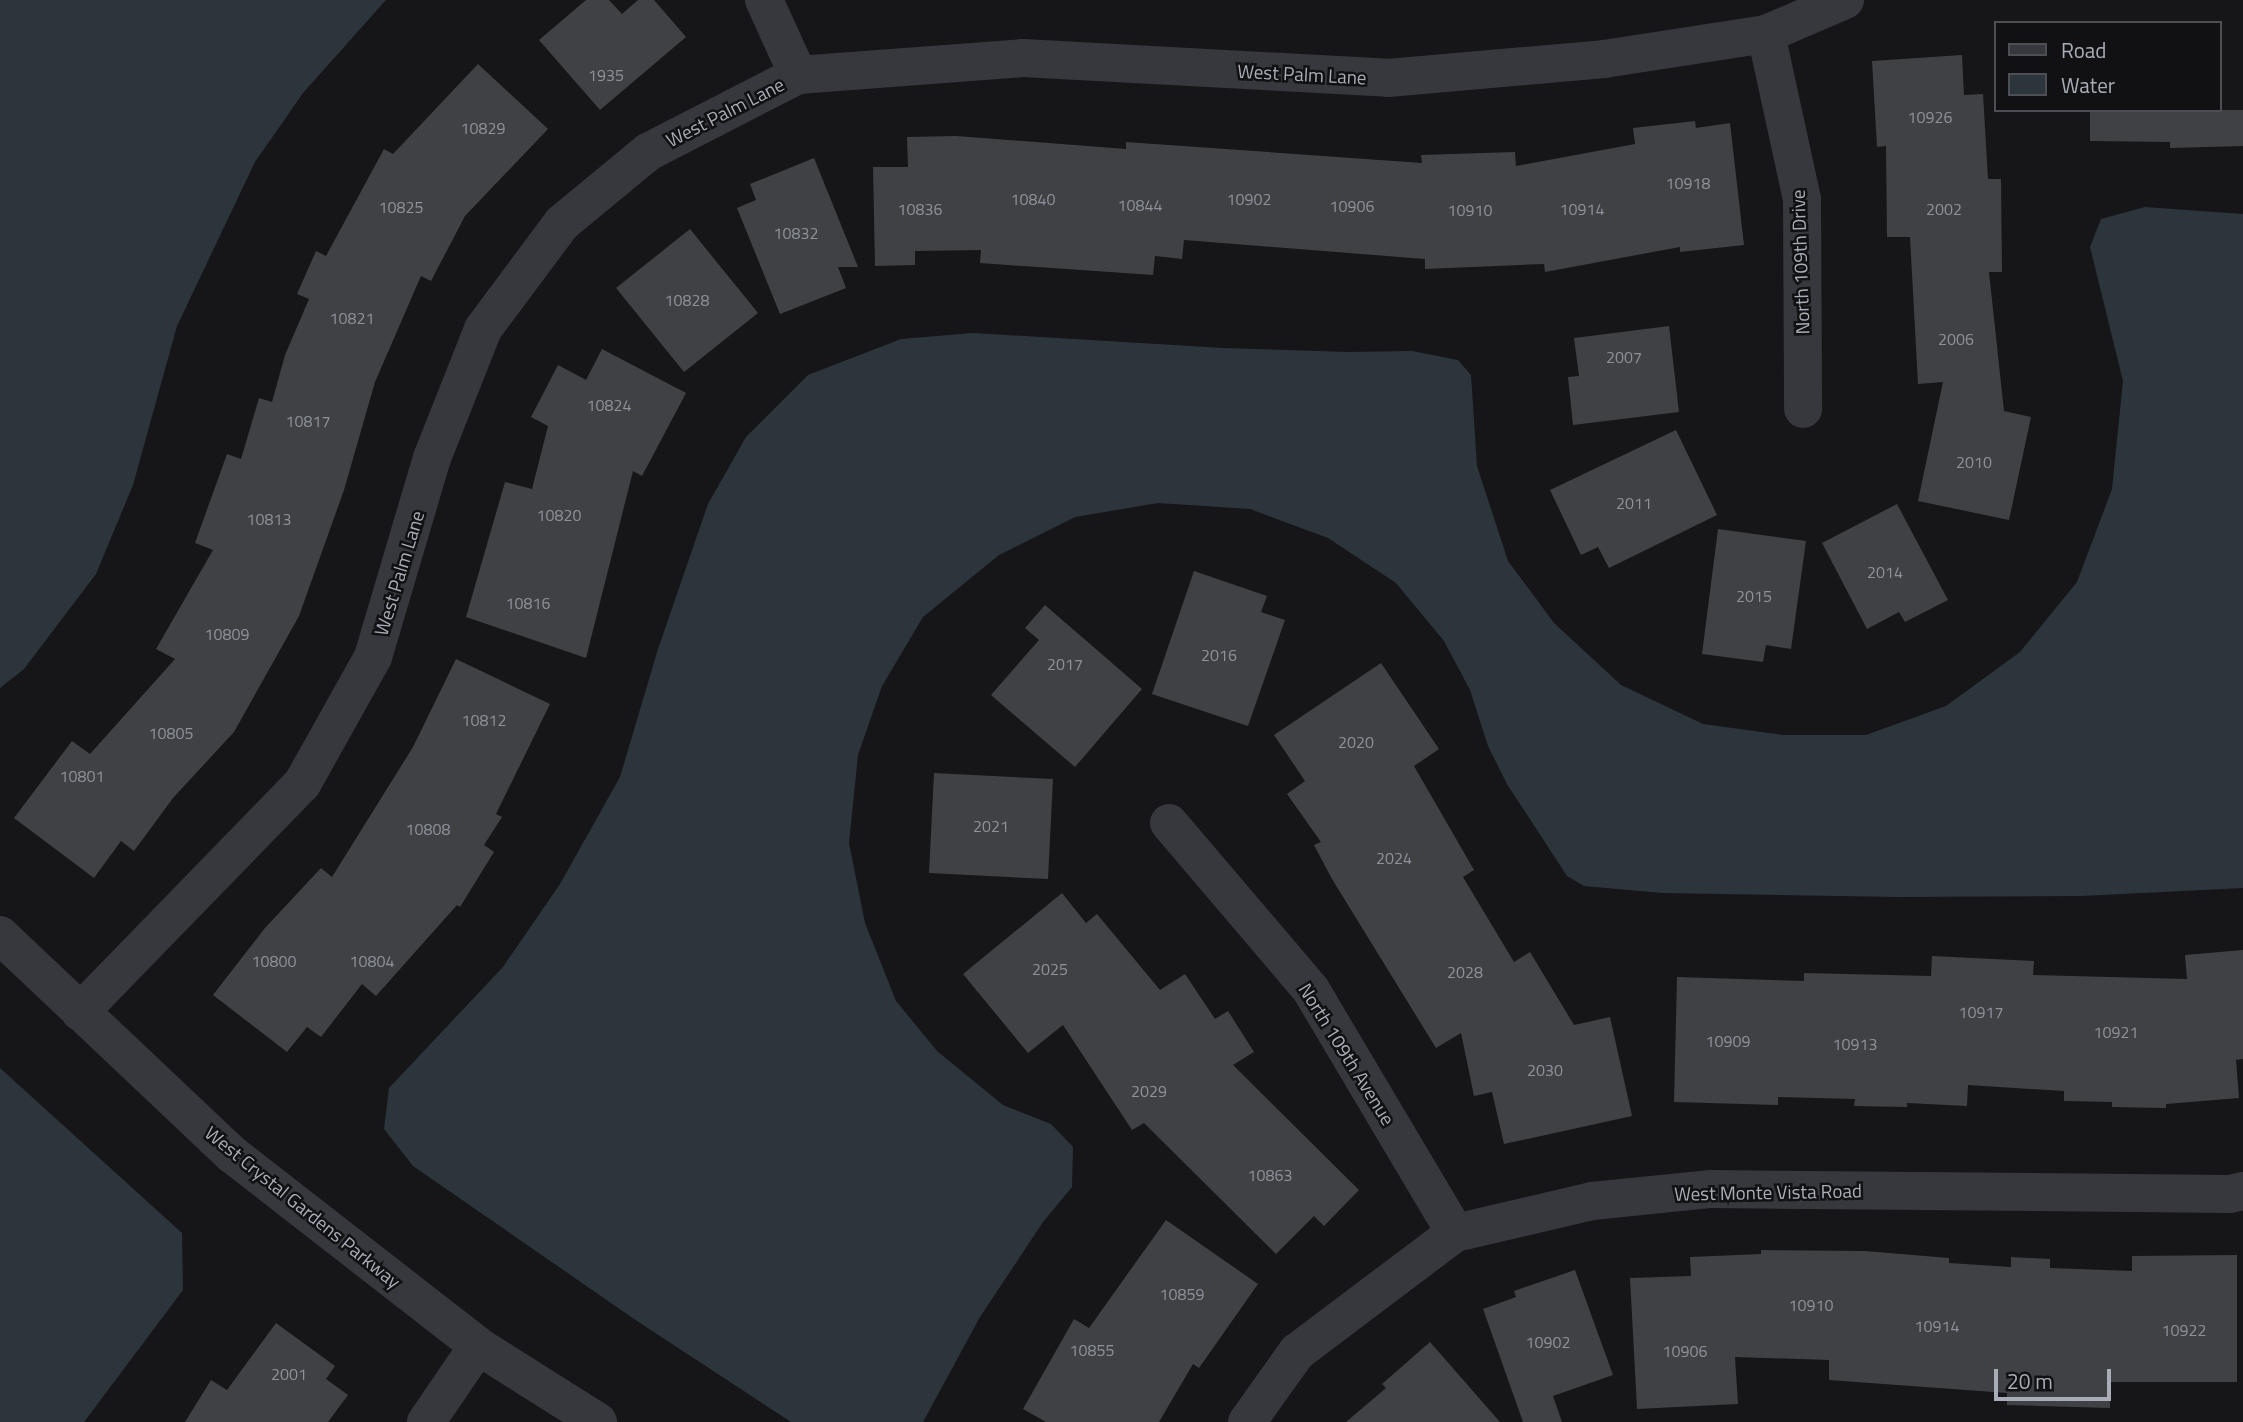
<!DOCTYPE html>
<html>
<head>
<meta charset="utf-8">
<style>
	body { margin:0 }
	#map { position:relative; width:2243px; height:1422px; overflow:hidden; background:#161618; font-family:"Titillium Web",sans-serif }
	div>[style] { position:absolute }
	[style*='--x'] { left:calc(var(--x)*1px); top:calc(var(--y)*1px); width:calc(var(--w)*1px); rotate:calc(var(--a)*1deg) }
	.water>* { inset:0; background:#2c353c }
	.building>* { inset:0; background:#404145 }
	.minor>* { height:38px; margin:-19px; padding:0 19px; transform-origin:19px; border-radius:19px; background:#37383d }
	.tertiary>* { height:38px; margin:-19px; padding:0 19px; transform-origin:19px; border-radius:19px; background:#37383d }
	span { translate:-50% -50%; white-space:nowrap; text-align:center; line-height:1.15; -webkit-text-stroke:5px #111113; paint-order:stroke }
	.number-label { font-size:16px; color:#8e929b }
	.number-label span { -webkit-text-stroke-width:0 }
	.street-label { font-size:19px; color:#a8adb8 }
	.legend { position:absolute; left:1994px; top:21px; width:228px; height:91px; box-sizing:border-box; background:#111113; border:2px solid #4d4f55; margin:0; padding:9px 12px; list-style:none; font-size:21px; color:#a8adb8 }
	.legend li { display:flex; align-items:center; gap:14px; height:35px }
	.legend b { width:35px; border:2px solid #4d4f55 }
	.scale { position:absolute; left:1994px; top:1369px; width:117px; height:32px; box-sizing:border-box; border:4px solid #a8adb8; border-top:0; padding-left:9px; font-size:21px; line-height:24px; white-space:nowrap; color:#a8adb8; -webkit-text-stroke:5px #111113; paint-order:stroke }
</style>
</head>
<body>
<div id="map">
	<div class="water">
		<i style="clip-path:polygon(0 0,386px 0,303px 93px,255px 162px,177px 326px,133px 485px,96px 574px,24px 669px,0 688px)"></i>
		<i style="clip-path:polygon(2145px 207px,2243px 214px,2243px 888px,2081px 896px,1900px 897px,1662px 893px,1584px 886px,1567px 876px,1507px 784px,1488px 746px,1470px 690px,1444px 641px,1396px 583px,1328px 538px,1250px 509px,1158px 503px,1075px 517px,999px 555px,923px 617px,882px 686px,858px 755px,849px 843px,865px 923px,896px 1001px,937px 1051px,1003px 1105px,1051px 1124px,1073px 1147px,1072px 1187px,1043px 1222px,980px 1317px,923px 1422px,791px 1422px,637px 1321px,413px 1166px,384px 1129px,389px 1088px,503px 967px,560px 884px,620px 777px,658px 649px,708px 504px,746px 437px,808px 375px,901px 339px,973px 333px,1223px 348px,1348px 352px,1412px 351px,1458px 360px,1471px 375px,1477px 466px,1508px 561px,1554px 623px,1621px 685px,1703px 724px,1783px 735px,1866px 735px,1946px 706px,2020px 652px,2077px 582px,2112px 489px,2123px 381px,2090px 247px,2101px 219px)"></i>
		<i style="clip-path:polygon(0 1068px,182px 1233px,183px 1290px,84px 1422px,0 1422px)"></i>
	</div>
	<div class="building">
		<i style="clip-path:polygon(586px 0,609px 0,622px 14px,638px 0,654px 0,686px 37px,600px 110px,539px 40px)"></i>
		<i style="clip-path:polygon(1962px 55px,1964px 95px,1983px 94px,1988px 179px,2001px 179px,2002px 272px,1989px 272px,2004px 411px,2031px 417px,2009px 520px,1918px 501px,1943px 382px,1918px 384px,1910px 237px,1887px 237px,1886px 146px,1877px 147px,1872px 61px)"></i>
		<i style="clip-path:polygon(478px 64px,548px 129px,465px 216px,431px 281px,421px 276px,375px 382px,344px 490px,299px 616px,234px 732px,173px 798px,134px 851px,121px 841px,94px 878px,14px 818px,72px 741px,90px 754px,175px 659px,156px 649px,213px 550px,195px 543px,227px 454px,241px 459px,259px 398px,272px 402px,285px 355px,309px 299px,297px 294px,316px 251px,326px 256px,384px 149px,393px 154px)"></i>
		<i style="clip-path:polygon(2090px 110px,2243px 110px,2243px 146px,2170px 148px,2170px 142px,2090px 141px)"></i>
		<i style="clip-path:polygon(1695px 121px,1696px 128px,1730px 123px,1744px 245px,1680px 252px,1680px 247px,1545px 272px,1544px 264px,1425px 269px,1425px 259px,1184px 240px,1182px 259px,1155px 256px,1153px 275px,980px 263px,981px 250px,915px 251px,915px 265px,875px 266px,873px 167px,908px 167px,907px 137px,956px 136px,1126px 149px,1126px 142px,1422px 163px,1421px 155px,1515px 152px,1516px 166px,1635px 144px,1633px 128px)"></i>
		<i style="clip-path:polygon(814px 158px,858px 267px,838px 267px,846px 288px,780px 314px,737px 208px,756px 200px,750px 184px)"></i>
		<i style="clip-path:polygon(690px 229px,758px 313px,684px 372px,616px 288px)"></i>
		<i style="clip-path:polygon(1669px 326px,1679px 412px,1573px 425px,1568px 377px,1579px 376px,1574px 338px)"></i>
		<i style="clip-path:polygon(602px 349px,686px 393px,642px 476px,633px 471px,586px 658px,466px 617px,505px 482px,532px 489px,548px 426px,531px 417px,558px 365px,586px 380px)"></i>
		<i style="clip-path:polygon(1676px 430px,1717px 515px,1609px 568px,1598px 547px,1581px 555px,1550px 490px)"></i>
		<i style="clip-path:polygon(1897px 504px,1948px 600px,1905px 622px,1899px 612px,1867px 629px,1822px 543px)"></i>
		<i style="clip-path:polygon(1718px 529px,1806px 541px,1791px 649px,1766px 645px,1763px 662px,1702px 654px)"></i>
		<i style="clip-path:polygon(1194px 571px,1267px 596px,1261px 612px,1285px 620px,1248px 726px,1152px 694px)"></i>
		<i style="clip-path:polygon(1045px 605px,1142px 689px,1075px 767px,991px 695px,1039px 640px,1025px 628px)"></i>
		<i style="clip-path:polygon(456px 659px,550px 704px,496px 814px,502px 817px,484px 845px,494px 852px,460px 907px,457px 905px,376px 996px,362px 984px,321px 1037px,307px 1027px,287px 1052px,213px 995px,265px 928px,321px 868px,332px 877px,413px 747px)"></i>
		<i style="clip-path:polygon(1381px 663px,1439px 749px,1414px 766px,1474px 870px,1463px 877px,1514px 962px,1530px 952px,1574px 1025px,1610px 1017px,1632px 1116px,1504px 1144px,1492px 1092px,1474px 1096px,1461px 1033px,1436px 1048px,1332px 879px,1314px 845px,1321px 842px,1287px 794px,1305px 781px,1274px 735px)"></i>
		<i style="clip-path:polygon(934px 773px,1053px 779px,1048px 879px,929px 873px)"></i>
		<i style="clip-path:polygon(1062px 893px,1086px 923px,1097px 914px,1160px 990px,1185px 974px,1215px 1019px,1228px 1011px,1254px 1052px,1233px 1065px,1359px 1190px,1324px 1226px,1314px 1216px,1276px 1254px,1144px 1123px,1132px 1130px,1063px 1025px,1028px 1053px,963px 974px)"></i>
		<i style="clip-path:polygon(2243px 950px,2243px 1059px,2236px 1060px,2239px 1098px,2166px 1104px,2166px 1108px,2112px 1107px,2112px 1102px,2064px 1101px,2064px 1091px,1968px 1085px,1967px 1106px,1907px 1103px,1907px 1107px,1854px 1106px,1855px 1099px,1778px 1097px,1778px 1105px,1674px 1102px,1677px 977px,1804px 981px,1804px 973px,1931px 976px,1932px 956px,2034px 961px,2033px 975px,2187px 979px,2185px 955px)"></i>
		<i style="clip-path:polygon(1166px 1220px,1258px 1284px,1199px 1368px,1193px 1364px,1159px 1422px,1046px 1422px,1023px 1409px,1074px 1319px,1089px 1328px)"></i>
		<i style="clip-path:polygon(1761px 1250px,1865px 1251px,1949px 1258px,1949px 1263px,2011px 1267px,2011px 1257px,2050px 1259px,2050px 1268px,2132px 1271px,2132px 1256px,2237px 1255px,2237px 1382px,2110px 1382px,2110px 1408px,2007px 1405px,2007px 1393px,1829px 1380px,1829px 1360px,1735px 1357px,1738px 1404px,1637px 1409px,1630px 1278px,1691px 1276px,1690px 1257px,1761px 1254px)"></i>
		<i style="clip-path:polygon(1575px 1270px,1613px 1375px,1553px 1396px,1562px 1422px,1523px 1422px,1483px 1309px,1516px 1297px,1514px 1291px)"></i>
		<i style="clip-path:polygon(276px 1323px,335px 1366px,326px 1379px,348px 1395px,328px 1422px,185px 1422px,211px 1380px,227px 1390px)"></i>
		<i style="clip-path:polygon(1430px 1342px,1500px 1422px,1346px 1422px,1386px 1388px,1382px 1384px)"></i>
	</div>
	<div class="minor">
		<i style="--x:764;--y:0;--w:82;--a:65.6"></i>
		<i style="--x:1766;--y:34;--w:169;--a:77.7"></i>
		<i style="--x:1802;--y:199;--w:210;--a:89.7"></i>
		<i style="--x:1169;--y:823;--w:219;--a:49.6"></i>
		<i style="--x:1311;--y:990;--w:282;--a:59.3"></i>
		<i style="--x:80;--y:1012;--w:318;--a:-45.8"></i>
		<i style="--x:302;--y:784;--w:145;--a:-60.8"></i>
		<i style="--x:373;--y:657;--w:208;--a:-73.5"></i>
		<i style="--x:432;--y:458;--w:139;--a:-68.4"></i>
		<i style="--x:483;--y:329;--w:132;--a:-53.3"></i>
		<i style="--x:562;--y:223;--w:112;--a:-39.5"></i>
		<i style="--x:648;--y:152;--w:169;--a:-27.2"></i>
		<i style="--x:798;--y:75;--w:226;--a:-4.3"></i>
		<i style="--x:1023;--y:58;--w:366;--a:3.1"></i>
		<i style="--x:1388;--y:78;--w:217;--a:-5"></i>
		<i style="--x:1604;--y:59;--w:164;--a:-8.8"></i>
		<i style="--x:1766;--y:34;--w:86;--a:-23.3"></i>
		<i style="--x:426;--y:1422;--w:92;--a:-55.6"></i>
		<i style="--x:1247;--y:1422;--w:86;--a:-54.5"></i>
		<i style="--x:1297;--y:1352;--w:198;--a:-37"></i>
		<i style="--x:1455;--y:1233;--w:141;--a:-13.1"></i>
		<i style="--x:1592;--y:1201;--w:120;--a:-5.8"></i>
		<i style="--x:1711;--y:1189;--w:519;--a:0.55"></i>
		<i style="--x:2230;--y:1194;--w:13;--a:-13"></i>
	</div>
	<div class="tertiary">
		<i style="--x:0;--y:935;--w:320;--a:43.4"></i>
		<i style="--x:233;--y:1155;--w:311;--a:37.9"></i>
		<i style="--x:478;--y:1346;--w:142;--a:32.3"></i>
	</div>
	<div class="number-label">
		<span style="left:606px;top:75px">1935</span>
		<span style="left:1930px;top:117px">10926</span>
		<span style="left:483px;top:128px">10829</span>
		<span style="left:1688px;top:183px">10918</span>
		<span style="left:1033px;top:199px">10840</span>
		<span style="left:1249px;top:199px">10902</span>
		<span style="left:1140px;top:205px">10844</span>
		<span style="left:1352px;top:206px">10906</span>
		<span style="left:401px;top:207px">10825</span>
		<span style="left:920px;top:209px">10836</span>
		<span style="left:1582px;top:209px">10914</span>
		<span style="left:1944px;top:209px">2002</span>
		<span style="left:1470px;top:210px">10910</span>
		<span style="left:796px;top:233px">10832</span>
		<span style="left:687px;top:300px">10828</span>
		<span style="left:352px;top:318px">10821</span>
		<span style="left:1956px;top:339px">2006</span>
		<span style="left:1624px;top:357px">2007</span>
		<span style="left:609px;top:405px">10824</span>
		<span style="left:308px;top:421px">10817</span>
		<span style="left:1974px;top:462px">2010</span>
		<span style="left:1634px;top:503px">2011</span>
		<span style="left:559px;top:515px">10820</span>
		<span style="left:269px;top:519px">10813</span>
		<span style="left:1885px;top:572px">2014</span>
		<span style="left:1754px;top:596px">2015</span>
		<span style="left:528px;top:603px">10816</span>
		<span style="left:227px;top:634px">10809</span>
		<span style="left:1219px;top:655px">2016</span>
		<span style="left:1065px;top:664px">2017</span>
		<span style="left:484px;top:720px">10812</span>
		<span style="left:171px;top:733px">10805</span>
		<span style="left:1356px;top:742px">2020</span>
		<span style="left:82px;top:776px">10801</span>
		<span style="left:991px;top:826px">2021</span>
		<span style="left:428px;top:829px">10808</span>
		<span style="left:1394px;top:858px">2024</span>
		<span style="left:274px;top:961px">10800</span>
		<span style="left:372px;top:961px">10804</span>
		<span style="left:1050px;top:969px">2025</span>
		<span style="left:1465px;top:972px">2028</span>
		<span style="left:1981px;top:1012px">10917</span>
		<span style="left:2116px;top:1032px">10921</span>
		<span style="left:1728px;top:1041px">10909</span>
		<span style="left:1855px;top:1044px">10913</span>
		<span style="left:1545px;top:1070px">2030</span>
		<span style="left:1149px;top:1091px">2029</span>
		<span style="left:1270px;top:1175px">10863</span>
		<span style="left:1182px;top:1294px">10859</span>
		<span style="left:1811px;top:1305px">10910</span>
		<span style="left:1937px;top:1326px">10914</span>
		<span style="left:2184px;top:1330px">10922</span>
		<span style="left:1548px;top:1342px">10902</span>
		<span style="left:1092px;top:1350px">10855</span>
		<span style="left:1685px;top:1351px">10906</span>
		<span style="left:289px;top:1374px">2001</span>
	</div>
	<div class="street-label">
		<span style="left:1302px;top:74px;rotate:3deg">West Palm Lane</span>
		<span style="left:725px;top:112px;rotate:-27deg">West Palm Lane</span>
		<span style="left:1800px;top:262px;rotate:-92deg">North 109th Drive</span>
		<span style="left:399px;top:573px;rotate:-73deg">West Palm Lane</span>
		<span style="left:1347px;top:1054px;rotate:58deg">North 109th Avenue</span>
		<span style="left:1768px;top:1192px;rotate:-1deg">West Monte Vista Road</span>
		<span style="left:303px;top:1207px;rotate:39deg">West Crystal Gardens Parkway</span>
	</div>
	<ul class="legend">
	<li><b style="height:9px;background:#37383d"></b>Road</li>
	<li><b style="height:19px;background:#2c353c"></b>Water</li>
	</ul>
	<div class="scale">20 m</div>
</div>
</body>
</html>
